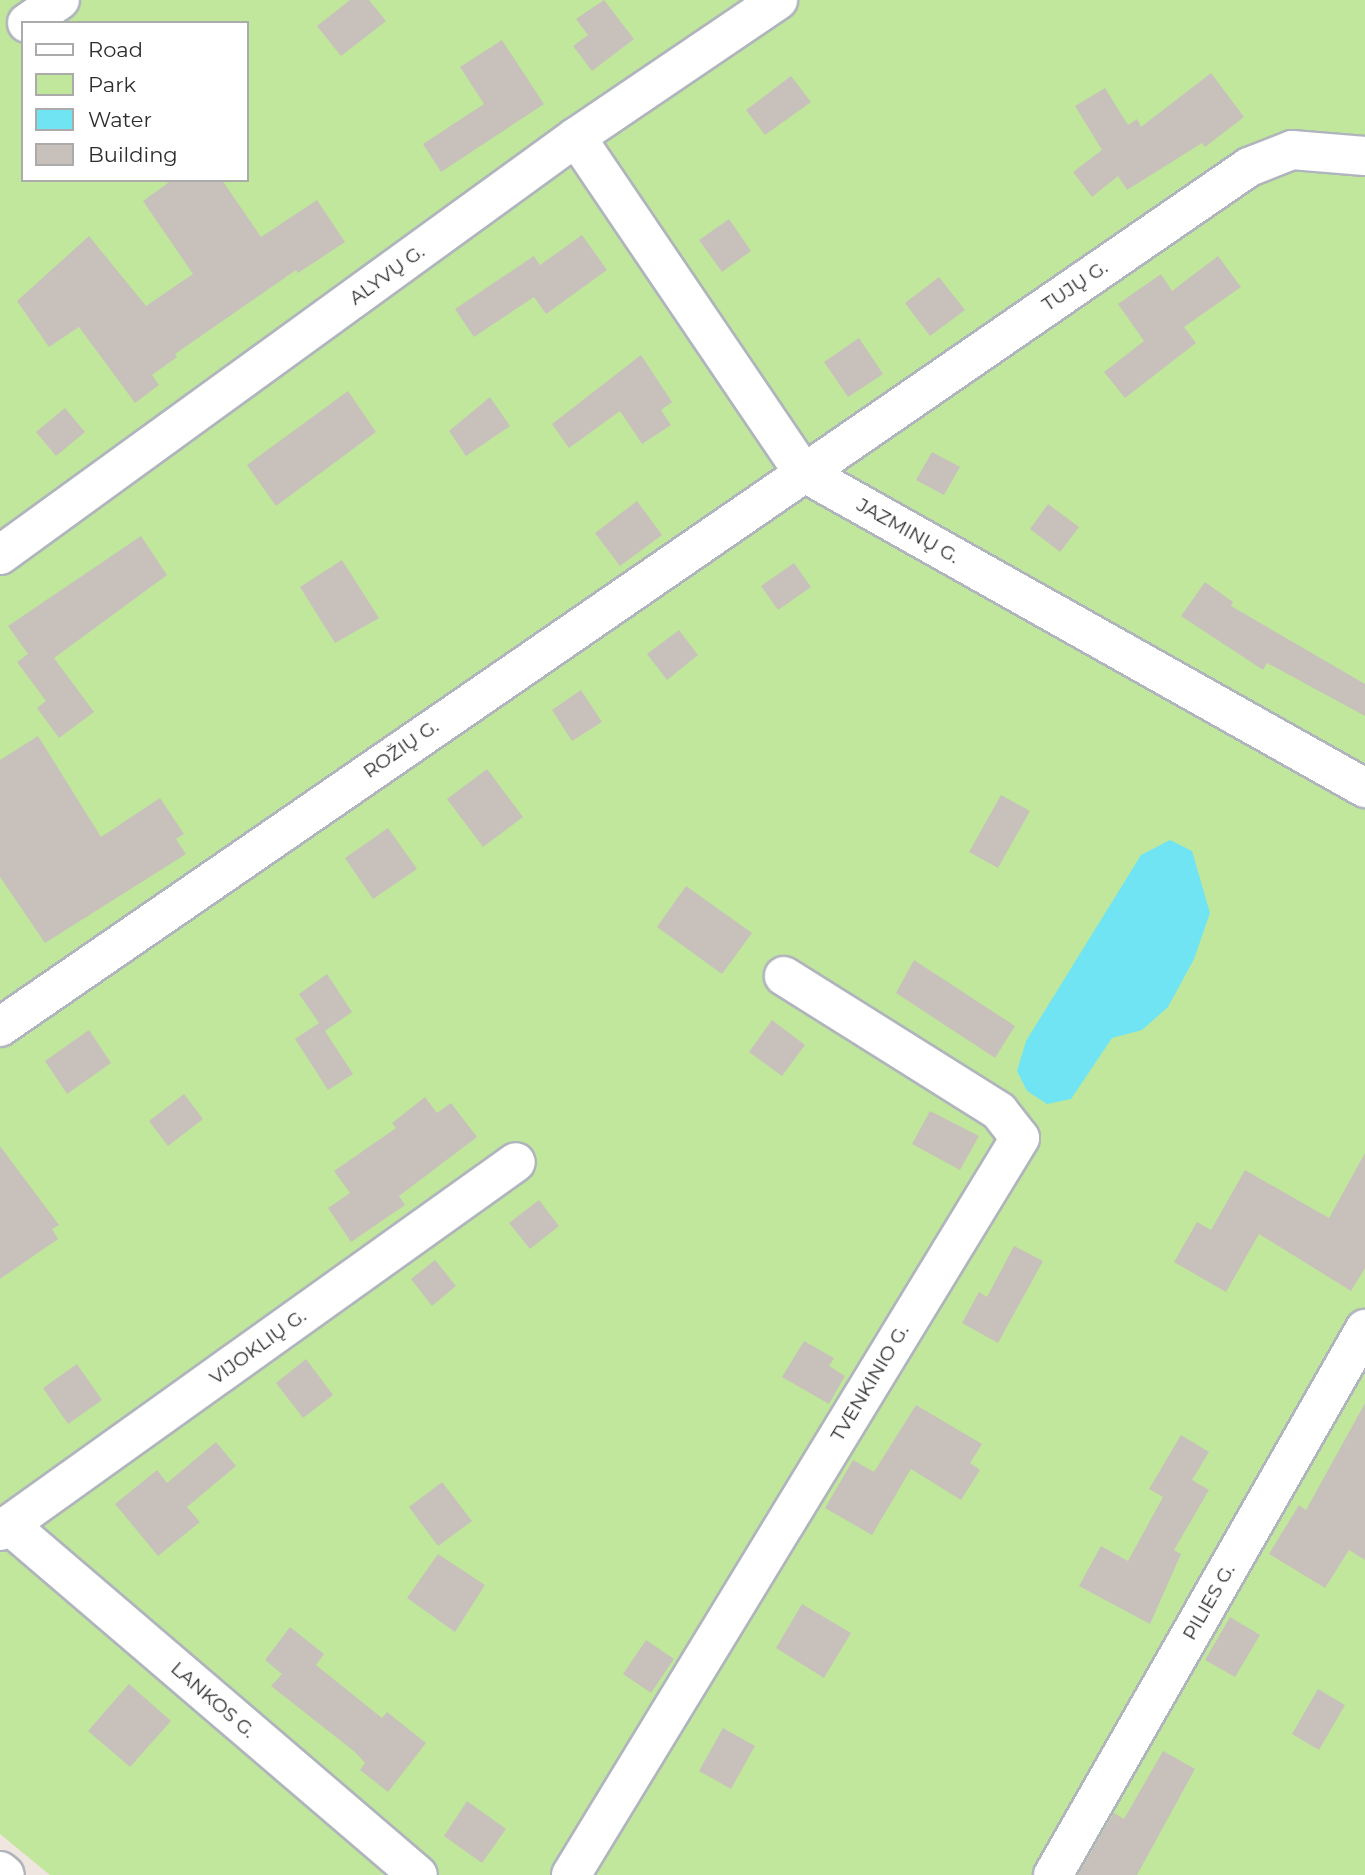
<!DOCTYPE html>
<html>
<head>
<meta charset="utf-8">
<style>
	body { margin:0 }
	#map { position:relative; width:1365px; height:1875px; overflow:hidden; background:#efe6e0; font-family:Montserrat,sans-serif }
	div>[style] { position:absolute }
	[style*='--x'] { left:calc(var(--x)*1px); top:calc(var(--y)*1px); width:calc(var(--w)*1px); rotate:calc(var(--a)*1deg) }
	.green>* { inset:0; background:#c0e79b }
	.water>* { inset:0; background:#70e4f3 }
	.building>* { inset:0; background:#c8c1bb }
	.roads { filter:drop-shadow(2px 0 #b0b4bd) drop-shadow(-2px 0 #b0b4bd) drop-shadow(0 2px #b0b4bd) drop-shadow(0 -2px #b0b4bd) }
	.street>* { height:38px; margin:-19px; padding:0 19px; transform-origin:19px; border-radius:19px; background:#fff }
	span { translate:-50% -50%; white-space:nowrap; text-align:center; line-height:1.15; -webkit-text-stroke:5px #fff; paint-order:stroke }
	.street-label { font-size:19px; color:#2d2d2d }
	.legend { position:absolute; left:21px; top:21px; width:228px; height:161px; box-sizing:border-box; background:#fff; border:2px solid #ababab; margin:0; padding:9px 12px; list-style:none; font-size:21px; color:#2d2d2d }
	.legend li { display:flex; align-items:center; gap:14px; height:35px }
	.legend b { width:35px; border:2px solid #ababab }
</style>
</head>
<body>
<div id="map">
	<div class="green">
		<i style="clip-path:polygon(evenodd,0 0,1365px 0,1365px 1875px,50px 1875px,0 1834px,0 0,23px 23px,247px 23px,247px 180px,23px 180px,23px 23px)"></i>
	</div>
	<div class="water">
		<i style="clip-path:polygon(1170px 840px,1192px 851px,1210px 913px,1194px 959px,1168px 1007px,1142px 1030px,1112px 1038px,1071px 1099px,1047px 1104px,1027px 1091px,1017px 1071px,1026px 1041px,1141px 855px)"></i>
	</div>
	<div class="building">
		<i style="clip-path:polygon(350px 0,369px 0,386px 21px,341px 56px,317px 26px)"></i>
		<i style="clip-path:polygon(604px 0,634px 39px,592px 71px,573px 46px,588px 35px,576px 19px)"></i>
		<i style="clip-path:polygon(502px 40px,544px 104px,441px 172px,423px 144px,484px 104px,460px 67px)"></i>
		<i style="clip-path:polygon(1211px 73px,1244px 117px,1205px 147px,1202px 143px,1127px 190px,1118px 176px,1092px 197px,1073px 172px,1102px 150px,1075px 106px,1105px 88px,1128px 125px,1137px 119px,1141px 127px)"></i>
		<i style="clip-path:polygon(791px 76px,811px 102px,765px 135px,746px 110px)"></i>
		<i style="clip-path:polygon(172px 180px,222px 180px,261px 237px,317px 200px,345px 242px,298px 273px,296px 270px,175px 354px,177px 357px,152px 375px,159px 385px,135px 403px,79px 327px,49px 347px,17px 301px,89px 236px,146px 306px,193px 274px,143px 201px)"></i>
		<i style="clip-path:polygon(729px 219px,751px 251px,722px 272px,699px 240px)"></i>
		<i style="clip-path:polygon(582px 235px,607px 270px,546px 314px,534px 297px,474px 337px,455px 309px,534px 256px,540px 265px)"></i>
		<i style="clip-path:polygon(1218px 256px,1241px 287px,1184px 327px,1196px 343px,1125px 398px,1104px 372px,1144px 341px,1118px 304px,1161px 274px,1172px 291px)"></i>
		<i style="clip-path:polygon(939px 277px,965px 310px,930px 336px,905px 303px)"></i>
		<i style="clip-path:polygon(859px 338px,883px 374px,848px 397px,824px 362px)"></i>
		<i style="clip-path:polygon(641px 355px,672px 402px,661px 410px,671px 425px,642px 444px,620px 411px,569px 448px,552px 424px)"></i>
		<i style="clip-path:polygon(348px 391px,376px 432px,276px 506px,247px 465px)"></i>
		<i style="clip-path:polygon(490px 397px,510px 426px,466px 456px,449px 431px)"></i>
		<i style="clip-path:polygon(65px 408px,85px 432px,56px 456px,36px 432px)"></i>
		<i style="clip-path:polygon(932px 452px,960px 467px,944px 495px,916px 480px)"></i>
		<i style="clip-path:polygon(637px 501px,662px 535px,620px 566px,595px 533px)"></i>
		<i style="clip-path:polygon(1048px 504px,1079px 527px,1060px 552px,1030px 529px)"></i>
		<i style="clip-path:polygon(141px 536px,167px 575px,54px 658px,94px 712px,59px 738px,37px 708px,46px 701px,17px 662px,28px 654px,8px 626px)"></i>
		<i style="clip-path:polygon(342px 560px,379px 618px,335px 643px,300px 587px)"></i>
		<i style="clip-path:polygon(794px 563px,811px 587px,778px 610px,761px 586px)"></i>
		<i style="clip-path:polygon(1205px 582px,1233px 602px,1231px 606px,1365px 684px,1365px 716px,1267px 663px,1263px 670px,1181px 616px)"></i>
		<i style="clip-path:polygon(679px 630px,698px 655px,667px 680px,647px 654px)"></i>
		<i style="clip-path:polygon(581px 690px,602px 722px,572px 741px,552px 710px)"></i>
		<i style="clip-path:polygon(38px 736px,101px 837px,160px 798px,184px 834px,176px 839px,186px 854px,45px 943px,0 877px,0 760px)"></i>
		<i style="clip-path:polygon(487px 769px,523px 817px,483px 847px,447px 799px)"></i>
		<i style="clip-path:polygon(1001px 795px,1030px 811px,998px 868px,969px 852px)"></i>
		<i style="clip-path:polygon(388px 828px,417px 869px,373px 899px,345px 858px)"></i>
		<i style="clip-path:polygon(686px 886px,752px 933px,722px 974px,657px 927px)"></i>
		<i style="clip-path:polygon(914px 960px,1015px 1026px,995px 1058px,896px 993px)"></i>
		<i style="clip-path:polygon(327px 974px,352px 1012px,325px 1031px,353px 1074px,328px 1090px,295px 1039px,319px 1023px,299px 994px)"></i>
		<i style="clip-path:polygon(772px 1020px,805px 1045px,782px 1076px,749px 1052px)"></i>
		<i style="clip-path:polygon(89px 1030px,111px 1063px,67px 1094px,45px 1061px)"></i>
		<i style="clip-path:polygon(184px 1094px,203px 1119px,168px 1146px,149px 1121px)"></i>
		<i style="clip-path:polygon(425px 1097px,437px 1113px,451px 1103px,477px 1137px,399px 1196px,405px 1205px,351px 1242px,328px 1208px,350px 1193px,334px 1171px,396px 1128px,392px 1123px)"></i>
		<i style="clip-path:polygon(930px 1111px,979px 1136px,960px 1170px,912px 1144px)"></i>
		<i style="clip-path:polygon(0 1146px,59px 1225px,52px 1229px,58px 1239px,0 1279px)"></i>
		<i style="clip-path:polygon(1365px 1153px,1365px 1268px,1351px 1291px,1259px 1234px,1226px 1292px,1174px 1262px,1197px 1222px,1211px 1230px,1245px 1170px,1329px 1218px)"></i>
		<i style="clip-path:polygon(539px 1200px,559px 1226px,530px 1249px,509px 1223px)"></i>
		<i style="clip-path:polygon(1014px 1246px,1043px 1261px,998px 1343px,962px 1323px,979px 1292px,987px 1297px)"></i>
		<i style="clip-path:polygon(435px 1260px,456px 1286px,432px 1306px,411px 1279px)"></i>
		<i style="clip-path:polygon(804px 1341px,834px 1358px,829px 1366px,845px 1376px,829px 1404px,782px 1377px)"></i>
		<i style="clip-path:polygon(306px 1359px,333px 1395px,303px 1418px,276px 1383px)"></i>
		<i style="clip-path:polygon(77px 1364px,102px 1400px,68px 1424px,43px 1388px)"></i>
		<i style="clip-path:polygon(1365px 1403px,1365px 1560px,1349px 1550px,1325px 1588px,1269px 1554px,1299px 1505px,1306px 1510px)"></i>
		<i style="clip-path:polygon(916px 1405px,982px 1444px,970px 1463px,980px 1470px,961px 1500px,911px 1469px,872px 1535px,825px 1508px,853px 1460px,874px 1472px)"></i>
		<i style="clip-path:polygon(1181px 1435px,1209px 1452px,1192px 1480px,1209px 1490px,1174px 1550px,1181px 1554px,1150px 1624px,1079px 1586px,1101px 1546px,1128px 1561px,1163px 1497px,1149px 1489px)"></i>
		<i style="clip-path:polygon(216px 1442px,236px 1466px,187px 1507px,200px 1522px,158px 1556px,115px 1504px,157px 1470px,167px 1483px)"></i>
		<i style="clip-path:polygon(442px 1482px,472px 1521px,438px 1546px,409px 1507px)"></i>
		<i style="clip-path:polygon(438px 1554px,485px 1585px,455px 1632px,407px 1598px)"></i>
		<i style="clip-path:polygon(802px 1604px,851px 1633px,824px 1678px,776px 1648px)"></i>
		<i style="clip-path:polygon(1230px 1617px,1260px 1635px,1235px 1677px,1205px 1660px)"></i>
		<i style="clip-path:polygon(290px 1627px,324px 1654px,316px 1665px,382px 1718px,387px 1712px,426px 1743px,388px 1792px,360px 1770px,365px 1763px,355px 1752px,271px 1686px,282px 1674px,265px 1660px)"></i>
		<i style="clip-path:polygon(646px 1640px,674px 1659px,651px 1693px,623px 1674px)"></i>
		<i style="clip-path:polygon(129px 1684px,171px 1721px,130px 1767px,88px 1731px)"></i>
		<i style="clip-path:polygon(1318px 1689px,1345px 1705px,1319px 1750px,1292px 1734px)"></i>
		<i style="clip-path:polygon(723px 1728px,755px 1746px,731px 1789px,699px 1771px)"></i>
		<i style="clip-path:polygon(1163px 1751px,1195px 1769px,1137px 1875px,1078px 1875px,1114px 1813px,1124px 1819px)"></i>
		<i style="clip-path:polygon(467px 1801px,506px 1829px,482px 1863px,444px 1836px)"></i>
	</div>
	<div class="roads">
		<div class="street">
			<i style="--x:27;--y:23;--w:40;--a:-34.9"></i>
			<i style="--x:576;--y:137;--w:405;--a:55.9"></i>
			<i style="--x:803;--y:472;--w:645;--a:29.35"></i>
			<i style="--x:0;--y:555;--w:712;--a:-35.97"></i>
			<i style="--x:576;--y:137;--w:244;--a:-34.1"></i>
			<i style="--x:0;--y:1027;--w:1516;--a:-34.55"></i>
			<i style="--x:1249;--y:167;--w:46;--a:-21.6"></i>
			<i style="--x:1292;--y:150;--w:73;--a:4.7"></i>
			<i style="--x:9;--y:1525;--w:538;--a:40.56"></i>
			<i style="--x:0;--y:1531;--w:634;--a:-35.57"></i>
			<i style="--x:0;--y:1871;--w:6;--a:39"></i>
			<i style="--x:571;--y:1875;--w:863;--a:-58.65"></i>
			<i style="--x:1020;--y:1138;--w:34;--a:-128"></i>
			<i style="--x:999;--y:1111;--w:254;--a:-147.9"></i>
			<i style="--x:1053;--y:1875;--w:629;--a:-60.26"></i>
		</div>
	</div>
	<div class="street-label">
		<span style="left:387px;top:275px;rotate:-36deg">ALYVŲ G.</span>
		<span style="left:1075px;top:286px;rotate:-34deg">TUJŲ G.</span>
		<span style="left:908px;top:531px;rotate:29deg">JAZMINŲ G.</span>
		<span style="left:401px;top:749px;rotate:-35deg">ROŽIŲ G.</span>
		<span style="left:258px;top:1347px;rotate:-36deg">VIJOKLIŲ G.</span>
		<span style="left:870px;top:1383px;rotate:-59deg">TVENKINIO G.</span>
		<span style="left:1209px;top:1602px;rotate:-60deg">PILIES G.</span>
		<span style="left:213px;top:1700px;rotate:41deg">LANKOS G.</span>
	</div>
	<ul class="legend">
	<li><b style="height:9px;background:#fff"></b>Road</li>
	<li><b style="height:19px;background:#c0e79b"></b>Park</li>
	<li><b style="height:19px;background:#70e4f3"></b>Water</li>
	<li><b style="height:19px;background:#c8c1bb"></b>Building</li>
	</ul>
</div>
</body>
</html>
